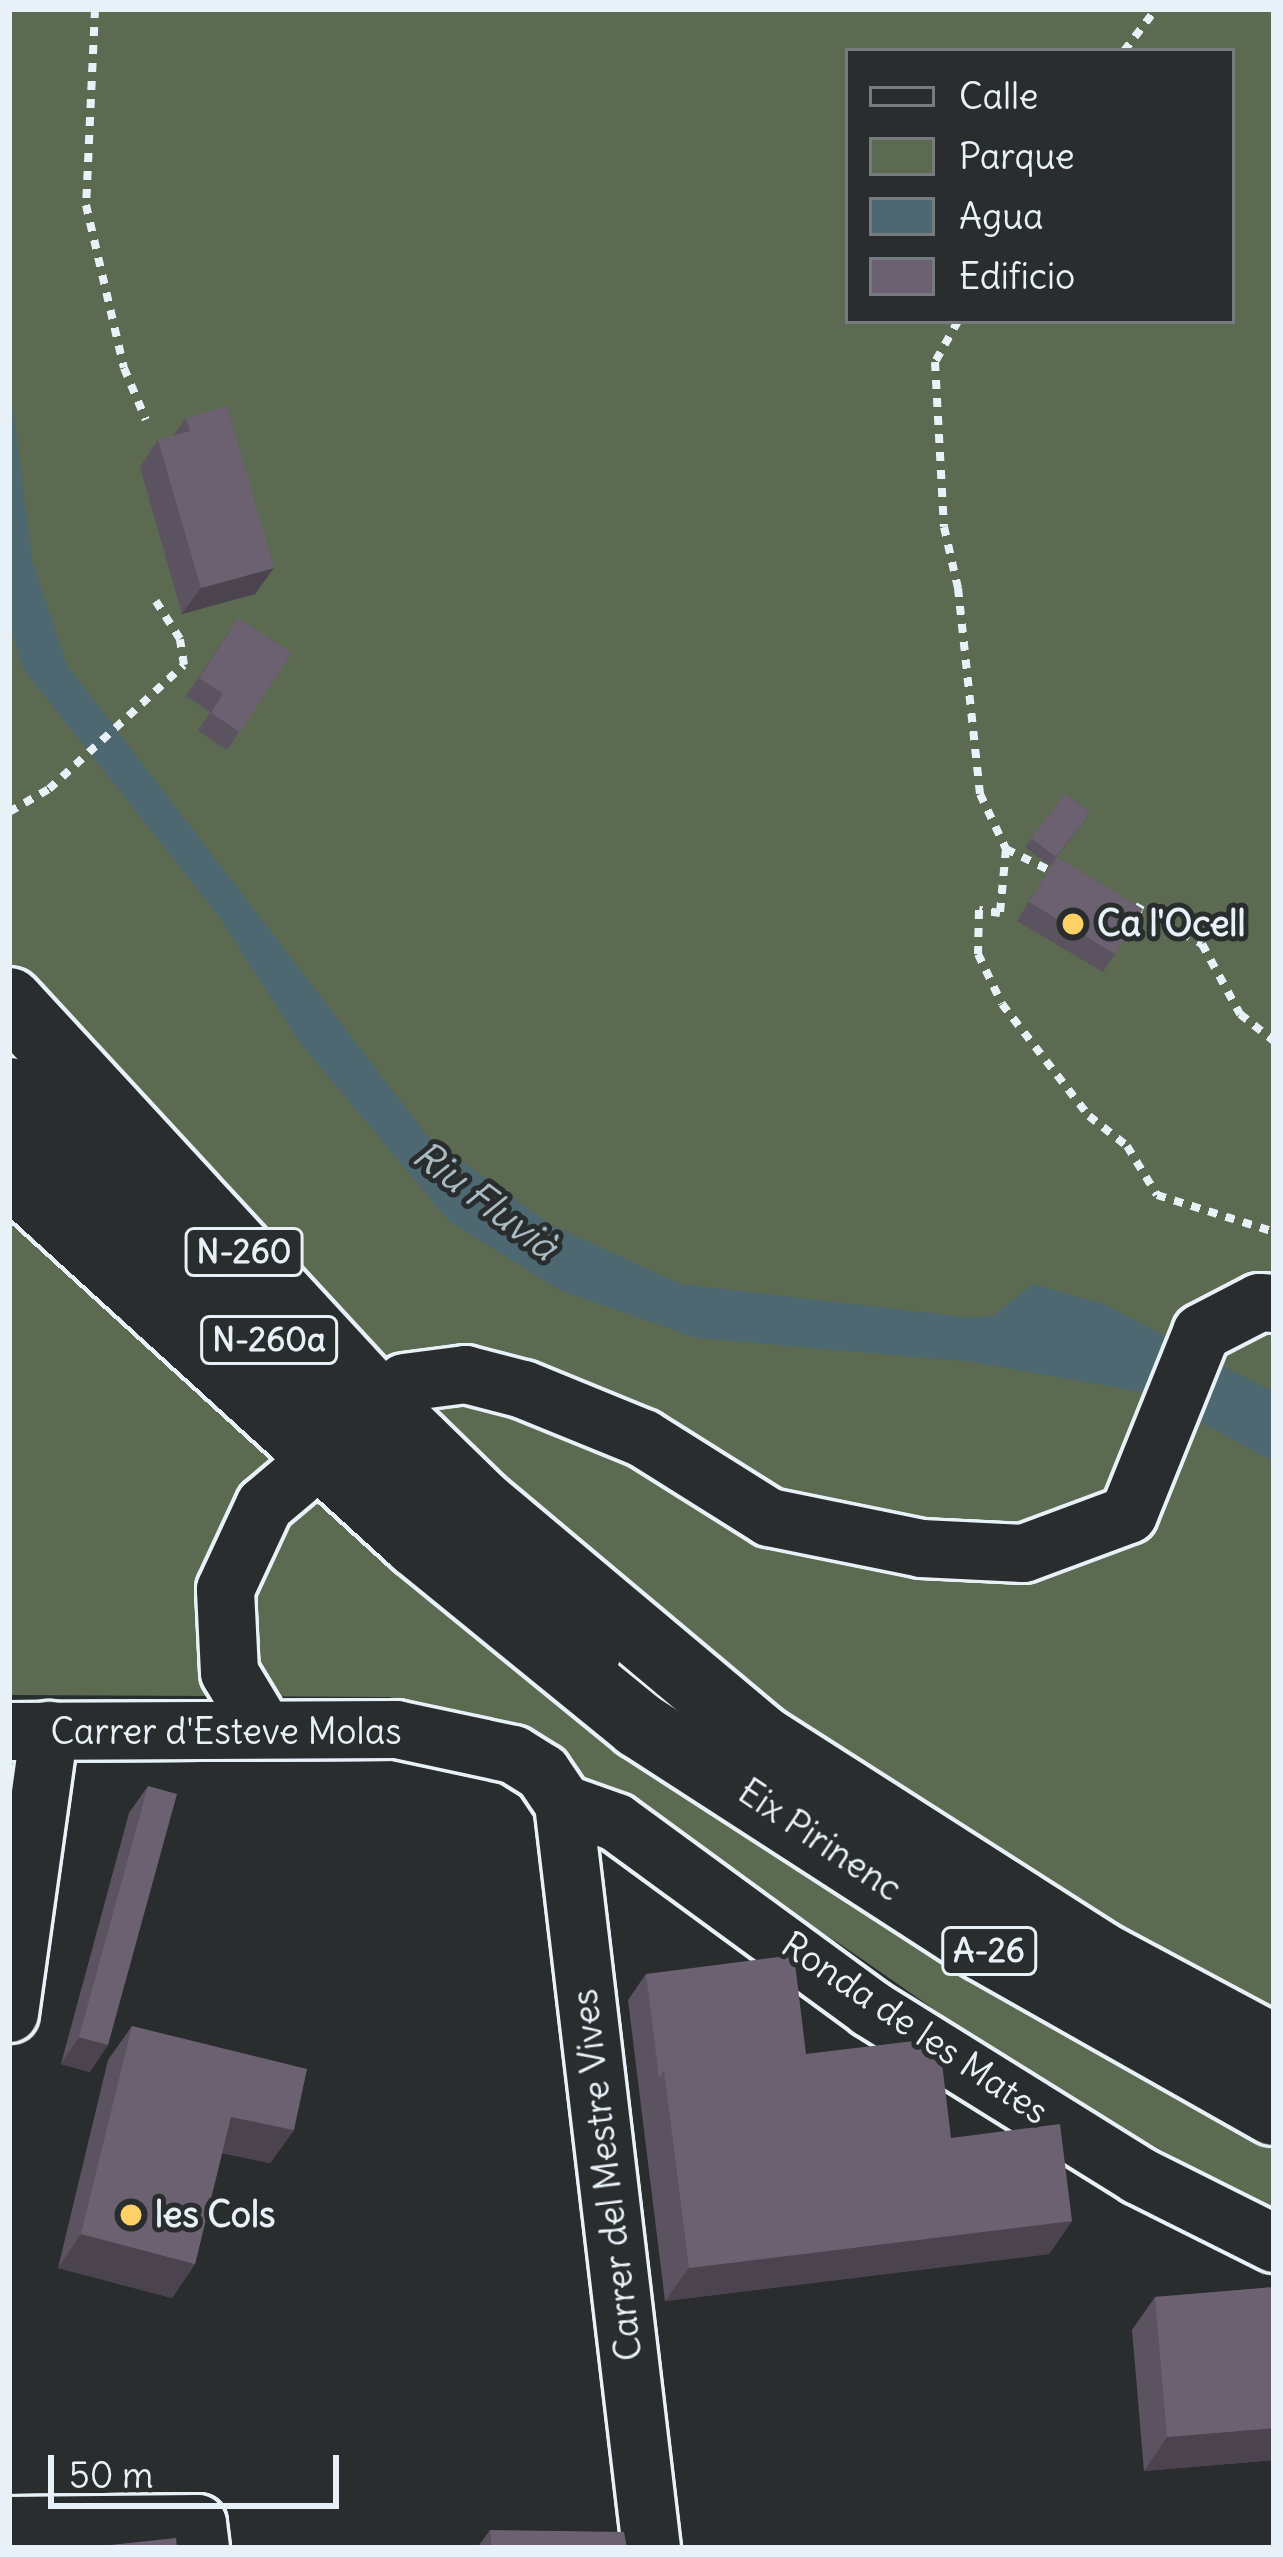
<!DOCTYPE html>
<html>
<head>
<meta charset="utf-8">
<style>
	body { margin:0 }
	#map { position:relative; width:1283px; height:2557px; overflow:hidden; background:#2a2d2e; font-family:Delius,sans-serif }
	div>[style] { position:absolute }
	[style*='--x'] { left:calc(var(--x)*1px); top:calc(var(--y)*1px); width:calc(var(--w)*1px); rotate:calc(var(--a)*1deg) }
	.green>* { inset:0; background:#5c6a52 }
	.water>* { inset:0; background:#4d6871 }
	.path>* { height:8px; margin-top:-4px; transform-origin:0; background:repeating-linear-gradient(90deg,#e8f1f8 0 9px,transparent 0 18px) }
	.roads { filter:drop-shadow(3px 0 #e8f1f8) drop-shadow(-3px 0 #e8f1f8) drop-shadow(0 3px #e8f1f8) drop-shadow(0 -3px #e8f1f8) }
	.minor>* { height:57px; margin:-28.5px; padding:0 28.5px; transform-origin:28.5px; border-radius:28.5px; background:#2a2d2e }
	.major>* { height:66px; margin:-33px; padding:0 33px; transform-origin:33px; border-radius:33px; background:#2a2d2e }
	.highway>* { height:66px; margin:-33px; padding:0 33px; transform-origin:33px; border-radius:33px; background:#2a2d2e }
	.wall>* { inset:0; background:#5c5360 }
	.shaded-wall>* { inset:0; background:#4b444e }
	.building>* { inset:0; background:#6b6170 }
	.dots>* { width:33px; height:33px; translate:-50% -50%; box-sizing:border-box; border:6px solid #2a2d2e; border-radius:50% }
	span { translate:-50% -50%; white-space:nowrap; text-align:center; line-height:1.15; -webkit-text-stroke:10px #2a2d2e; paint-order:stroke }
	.shield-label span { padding:3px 9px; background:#2a2d2e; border:3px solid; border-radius:9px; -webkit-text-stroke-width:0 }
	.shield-label { font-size:33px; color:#e8f1f8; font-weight:700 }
	.poi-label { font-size:36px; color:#e8f1f8; font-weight:700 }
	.left { translate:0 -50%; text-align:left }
	.street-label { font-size:36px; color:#e8f1f8 }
	.water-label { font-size:39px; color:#aabac2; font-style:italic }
	.frame { position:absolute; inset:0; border:12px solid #e8f1f8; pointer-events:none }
	.legend { position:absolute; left:845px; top:48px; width:390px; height:276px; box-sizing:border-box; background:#2a2d2e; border:3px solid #767b7f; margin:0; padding:15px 21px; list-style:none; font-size:36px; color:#e8f1f8 }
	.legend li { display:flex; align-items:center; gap:24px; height:60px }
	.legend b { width:60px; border:3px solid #767b7f }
	.scale { position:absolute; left:48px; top:2455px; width:291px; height:54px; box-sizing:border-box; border:6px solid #e8f1f8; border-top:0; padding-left:15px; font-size:36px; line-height:42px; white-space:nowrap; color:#e8f1f8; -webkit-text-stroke:9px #2a2d2e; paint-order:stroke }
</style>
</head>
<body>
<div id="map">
	<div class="green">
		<i style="clip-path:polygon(evenodd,9px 9px,1274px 9px,1274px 2212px,1043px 2085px,843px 1946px,476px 1714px,388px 1697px,9px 1695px,9px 9px,848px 51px,1232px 51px,1232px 321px,848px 321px,848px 51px)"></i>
	</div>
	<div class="water">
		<i style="clip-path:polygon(9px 374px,32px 560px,67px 665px,429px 1138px,550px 1224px,680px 1284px,973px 1318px,993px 1316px,1033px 1284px,1104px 1304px,1274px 1392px,1274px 1462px,1147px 1393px,972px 1362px,697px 1338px,559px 1290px,449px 1221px,301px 1044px,218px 915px,24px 670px,9px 625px)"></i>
	</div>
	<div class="path">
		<i style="--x:95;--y:9;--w:196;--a:92.6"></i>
		<i style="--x:86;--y:205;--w:167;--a:76.9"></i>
		<i style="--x:124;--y:368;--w:56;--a:67.1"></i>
		<i style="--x:1124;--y:51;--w:53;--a:-52.7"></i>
		<i style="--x:958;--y:321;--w:47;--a:119.3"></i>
		<i style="--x:935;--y:362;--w:165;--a:86.9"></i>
		<i style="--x:944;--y:527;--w:63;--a:77.1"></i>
		<i style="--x:958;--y:588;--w:207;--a:83.9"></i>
		<i style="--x:980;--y:794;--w:61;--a:64.7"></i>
		<i style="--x:1006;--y:849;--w:55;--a:26.1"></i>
		<i style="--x:9;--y:812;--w:46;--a:-29.9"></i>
		<i style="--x:49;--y:789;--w:183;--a:-42.6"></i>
		<i style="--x:184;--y:665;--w:26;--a:-99"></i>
		<i style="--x:180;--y:639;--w:52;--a:-122.5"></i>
		<i style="--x:1006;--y:849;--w:64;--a:95.4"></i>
		<i style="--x:1000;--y:913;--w:21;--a:-172"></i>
		<i style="--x:979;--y:910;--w:44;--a:91.3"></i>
		<i style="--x:978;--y:954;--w:55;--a:64.4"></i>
		<i style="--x:1002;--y:1004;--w:142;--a:52.2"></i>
		<i style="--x:1089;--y:1116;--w:48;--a:38.3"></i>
		<i style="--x:1127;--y:1146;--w:57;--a:58.5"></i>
		<i style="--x:1157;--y:1195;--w:123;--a:17.5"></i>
		<i style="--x:1135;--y:906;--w:77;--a:29.6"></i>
		<i style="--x:1202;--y:944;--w:80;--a:61.5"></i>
		<i style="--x:1240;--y:1014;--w:43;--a:38.5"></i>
	</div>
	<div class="roads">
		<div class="minor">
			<i style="--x:404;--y:1382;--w:62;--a:-7.5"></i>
			<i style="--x:465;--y:1374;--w:60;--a:14.5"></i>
			<i style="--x:523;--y:1389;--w:130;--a:22.2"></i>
			<i style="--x:643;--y:1438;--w:149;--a:32.1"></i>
			<i style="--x:769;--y:1517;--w:155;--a:11.5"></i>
			<i style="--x:921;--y:1548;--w:102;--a:2.8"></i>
			<i style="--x:1023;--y:1553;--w:112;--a:-20.4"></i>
			<i style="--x:1128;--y:1514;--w:196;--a:-68.1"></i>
			<i style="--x:1201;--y:1332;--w:65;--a:-27.3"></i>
			<i style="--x:1259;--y:1302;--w:15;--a:4"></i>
			<i style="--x:262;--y:1727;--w:64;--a:-121"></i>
			<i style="--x:229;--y:1672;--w:83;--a:-92.8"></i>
			<i style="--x:225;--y:1589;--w:93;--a:-65.1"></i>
			<i style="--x:264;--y:1505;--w:42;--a:-40.2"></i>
			<i style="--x:9;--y:1731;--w:387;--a:-0.3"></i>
			<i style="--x:396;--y:1729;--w:120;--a:12.1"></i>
			<i style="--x:513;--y:1754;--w:34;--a:32"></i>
			<i style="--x:542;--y:1772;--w:37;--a:56"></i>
			<i style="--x:563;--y:1803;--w:750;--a:83.26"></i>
			<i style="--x:563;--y:1803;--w:56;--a:19.7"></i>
			<i style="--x:616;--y:1822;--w:315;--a:36.2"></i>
			<i style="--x:870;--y:2008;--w:316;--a:31.9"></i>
			<i style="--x:1138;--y:2175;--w:152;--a:26.6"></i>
			<i style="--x:9;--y:2013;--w:286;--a:-82"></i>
			<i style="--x:9;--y:2525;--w:188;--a:-0.6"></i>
			<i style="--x:197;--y:2523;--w:25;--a:83"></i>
		</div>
		<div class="major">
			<i style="--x:9;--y:1091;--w:806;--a:44.1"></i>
		</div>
		<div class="highway">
			<i style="--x:9;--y:1001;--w:563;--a:47.3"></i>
			<i style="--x:391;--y:1415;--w:124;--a:44.3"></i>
			<i style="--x:480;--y:1502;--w:371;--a:40"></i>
			<i style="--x:764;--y:1740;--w:397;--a:32.6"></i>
			<i style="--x:1098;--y:1954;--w:200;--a:28.1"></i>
			<i style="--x:9;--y:1172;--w:551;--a:42.35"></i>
			<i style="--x:416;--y:1543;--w:288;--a:39.2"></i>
			<i style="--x:639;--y:1725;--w:409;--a:32.9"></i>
			<i style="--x:982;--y:1947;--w:335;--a:29.5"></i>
		</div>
	</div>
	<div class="wall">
		<i style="clip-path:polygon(186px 418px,255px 594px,182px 614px,140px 467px,158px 440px,173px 436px)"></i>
		<i style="clip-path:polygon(238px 618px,292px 653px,227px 750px,198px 731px,210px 712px,186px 696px)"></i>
		<i style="clip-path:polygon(1065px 794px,1090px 813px,1050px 866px,1025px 847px)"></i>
		<i style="clip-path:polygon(1057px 857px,1115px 954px,1103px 972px,1017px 921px)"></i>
		<i style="clip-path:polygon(148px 1786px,90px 2072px,61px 2064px,129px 1813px)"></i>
		<i style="clip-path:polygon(646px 1974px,806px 2054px,951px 2138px,1072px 2221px,1049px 2254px,665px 2301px,628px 2000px)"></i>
		<i style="clip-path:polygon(132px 2026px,294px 2130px,270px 2163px,222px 2153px,195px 2264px,172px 2298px,58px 2268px,108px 2060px)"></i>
		<i style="clip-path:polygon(1274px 2287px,1274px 2460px,1144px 2471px,1132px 2330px,1155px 2297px)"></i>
		<i style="clip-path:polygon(490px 2530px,627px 2548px,477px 2548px)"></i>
	</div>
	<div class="shaded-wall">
		<i style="clip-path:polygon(274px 568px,255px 594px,182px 614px,201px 588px)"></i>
		<i style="clip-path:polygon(79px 2037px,108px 2045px,90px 2072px,61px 2064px)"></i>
		<i style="clip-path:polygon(231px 2117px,294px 2130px,270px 2163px,207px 2150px)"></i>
		<i style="clip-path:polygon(1072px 2221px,1049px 2254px,665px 2301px,689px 2268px)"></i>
		<i style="clip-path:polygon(81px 2234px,195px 2264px,172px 2298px,58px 2268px)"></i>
		<i style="clip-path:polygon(1274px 2428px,1274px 2460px,1144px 2471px,1167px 2437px)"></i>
	</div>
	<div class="building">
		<i style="clip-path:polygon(227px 406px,274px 568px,201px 588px,158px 440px,190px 431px,186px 418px)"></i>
		<i style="clip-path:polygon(238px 618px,292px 653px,240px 732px,211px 713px,223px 694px,199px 678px)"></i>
		<i style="clip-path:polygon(1065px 794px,1090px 813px,1056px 857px,1031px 838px)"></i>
		<i style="clip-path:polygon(1057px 857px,1143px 909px,1115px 954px,1029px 902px)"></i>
		<i style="clip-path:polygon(148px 1786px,177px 1794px,108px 2045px,79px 2037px)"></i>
		<i style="clip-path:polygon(794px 1955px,806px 2054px,664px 2071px,659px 2078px,646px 1974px)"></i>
		<i style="clip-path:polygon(132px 2026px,307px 2069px,294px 2130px,231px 2117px,195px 2264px,81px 2234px)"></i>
		<i style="clip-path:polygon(939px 2038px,951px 2138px,1060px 2124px,1072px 2221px,689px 2268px,664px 2071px)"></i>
		<i style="clip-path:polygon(1274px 2287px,1274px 2428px,1167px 2437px,1155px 2297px)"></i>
		<i style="clip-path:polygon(490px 2530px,624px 2532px,627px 2548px,492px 2548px)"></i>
		<i style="clip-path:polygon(176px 2538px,177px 2548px,82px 2548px)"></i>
	</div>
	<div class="dots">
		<i style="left:1073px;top:924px;background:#ffd166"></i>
		<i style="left:131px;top:2215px;background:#ffd166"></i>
	</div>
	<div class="shield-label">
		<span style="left:244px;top:1252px">N-260</span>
		<span style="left:269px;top:1340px">N-260a</span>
		<span style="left:989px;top:1951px">A-26</span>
	</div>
	<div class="poi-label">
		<span class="left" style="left:1097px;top:924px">Ca l'Ocell</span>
		<span class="left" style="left:155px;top:2215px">les Cols</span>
	</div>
	<div class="street-label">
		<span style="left:226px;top:1732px">Carrer d'Esteve Molas</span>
		<span style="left:820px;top:1840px;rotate:34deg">Eix Pirinenc</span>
		<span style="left:915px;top:2028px;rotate:34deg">Ronda de les Mates</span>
		<span style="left:607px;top:2175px;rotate:-97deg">Carrer del Mestre Vives</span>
	</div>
	<div class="water-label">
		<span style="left:485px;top:1201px;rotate:37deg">Riu Fluvià</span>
	</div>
	<div class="frame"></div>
	<ul class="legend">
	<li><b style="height:15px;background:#2a2d2e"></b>Calle</li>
	<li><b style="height:33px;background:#5c6a52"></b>Parque</li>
	<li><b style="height:33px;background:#4d6871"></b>Agua</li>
	<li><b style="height:33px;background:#6b6170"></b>Edificio</li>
	</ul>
	<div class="scale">50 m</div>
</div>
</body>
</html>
